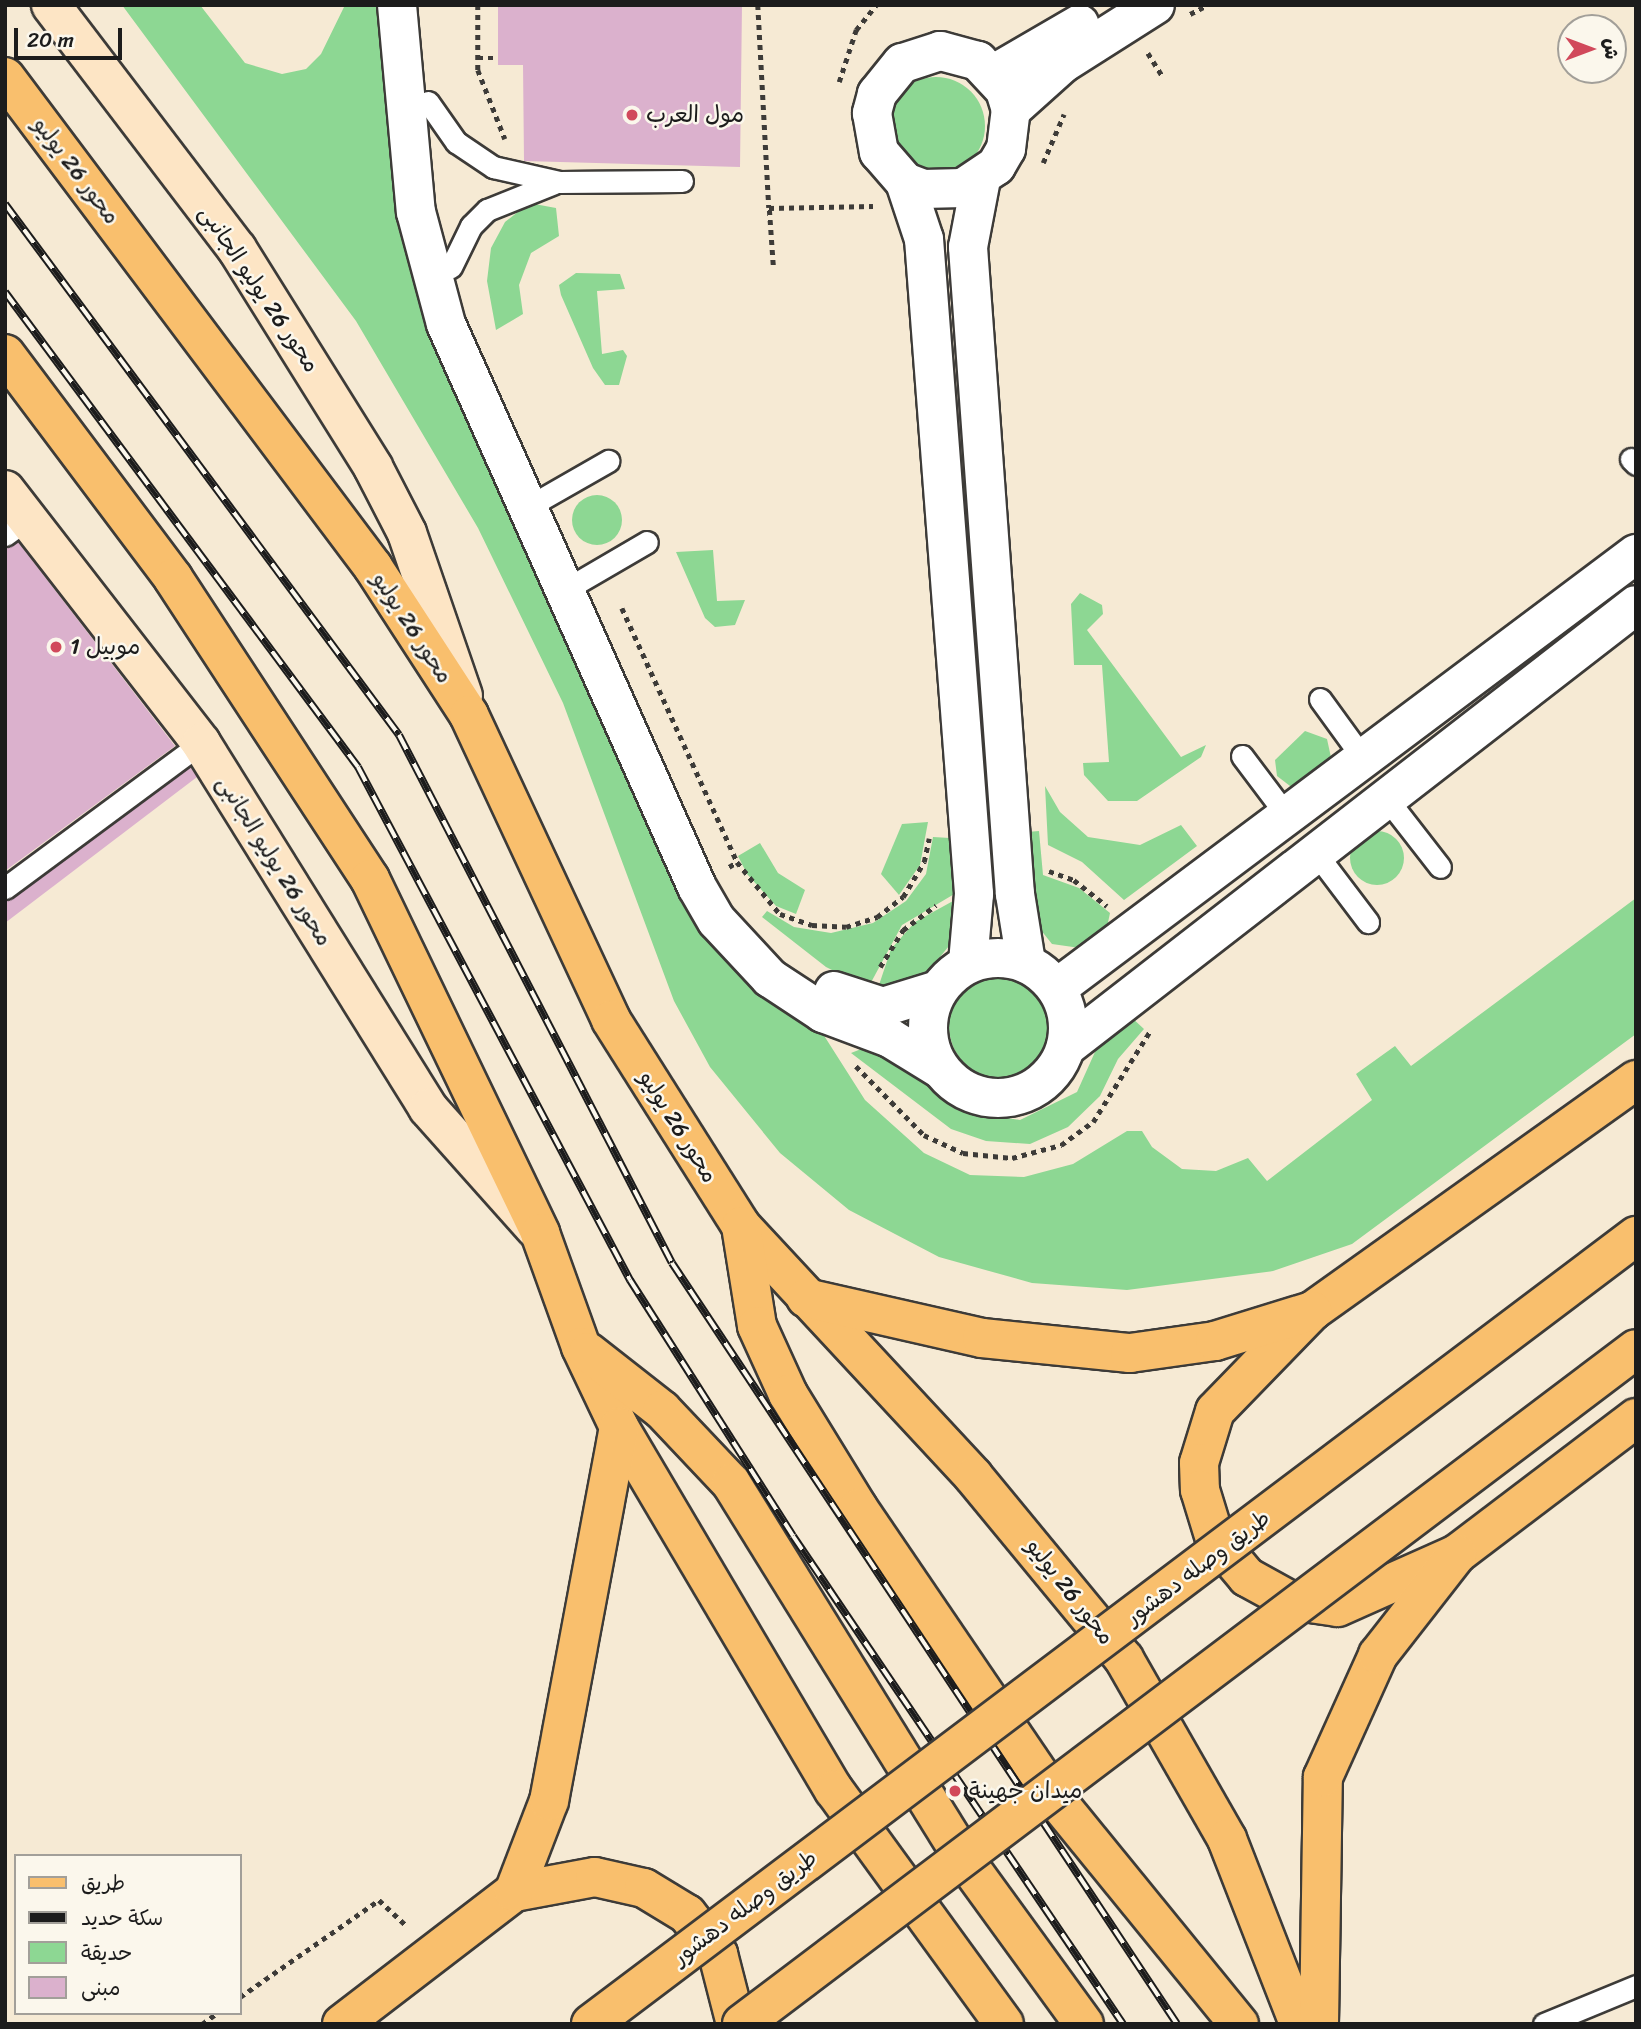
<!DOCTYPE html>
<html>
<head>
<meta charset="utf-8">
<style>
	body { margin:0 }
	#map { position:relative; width:1641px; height:2029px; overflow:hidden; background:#f6ead4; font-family:Sriracha,"Playpen Sans Arabic",sans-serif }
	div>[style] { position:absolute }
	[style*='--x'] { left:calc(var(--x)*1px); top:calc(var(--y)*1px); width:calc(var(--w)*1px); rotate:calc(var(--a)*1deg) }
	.green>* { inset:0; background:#8dd793 }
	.round { border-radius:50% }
	.building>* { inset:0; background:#dbb1cd }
	.path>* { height:4.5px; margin-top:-2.25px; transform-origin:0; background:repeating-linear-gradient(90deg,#3d3b38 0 5px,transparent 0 10px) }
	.roads { filter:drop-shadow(2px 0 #3d3b38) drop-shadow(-2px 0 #3d3b38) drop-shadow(0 2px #3d3b38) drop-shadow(0 -2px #3d3b38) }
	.service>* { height:21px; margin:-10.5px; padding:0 10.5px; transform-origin:10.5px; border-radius:10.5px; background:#fff }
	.minor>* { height:38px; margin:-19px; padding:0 19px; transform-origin:19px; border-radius:19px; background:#fff }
	.minor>.ring { margin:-19px; padding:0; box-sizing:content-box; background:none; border:38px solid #fff; border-radius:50% }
	.secondary>* { height:38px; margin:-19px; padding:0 19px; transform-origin:19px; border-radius:19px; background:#fde5c5 }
	.primary>* { height:38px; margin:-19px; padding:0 19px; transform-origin:19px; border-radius:19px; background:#f9bf6d }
	.trunk>* { height:38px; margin:-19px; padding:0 19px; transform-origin:19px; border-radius:19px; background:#f9bf6d }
	.rail>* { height:8px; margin-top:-4px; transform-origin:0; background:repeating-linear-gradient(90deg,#fbf7ec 0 16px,#1c1c1c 0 32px); box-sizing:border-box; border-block:2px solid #1c1c1c }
	.bridges { filter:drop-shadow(2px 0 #3d3b38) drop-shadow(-2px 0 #3d3b38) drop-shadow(0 2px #3d3b38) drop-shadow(0 -2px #3d3b38) }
	.primary-bridge>* { height:38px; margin:-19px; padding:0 19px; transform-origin:19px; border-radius:19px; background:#f9bf6d }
	.dots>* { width:19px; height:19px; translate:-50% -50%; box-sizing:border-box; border:4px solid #fbf7ec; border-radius:50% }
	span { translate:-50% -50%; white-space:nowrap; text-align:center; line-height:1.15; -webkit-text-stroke:5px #fbf7ec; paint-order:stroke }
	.poi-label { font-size:23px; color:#1c1c1c }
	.left { translate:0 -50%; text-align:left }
	.street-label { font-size:23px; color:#1c1c1c }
	.frame { position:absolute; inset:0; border:7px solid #1c1c1c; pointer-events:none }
	.legend { position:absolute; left:14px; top:1854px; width:228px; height:161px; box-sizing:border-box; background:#fbf7ec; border:2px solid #a29f99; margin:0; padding:9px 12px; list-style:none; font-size:21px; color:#1c1c1c }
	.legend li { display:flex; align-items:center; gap:14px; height:35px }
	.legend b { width:35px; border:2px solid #a29f99 }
	.north { position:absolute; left:1557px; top:14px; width:70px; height:70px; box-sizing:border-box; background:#fbf7ec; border:2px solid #a29f99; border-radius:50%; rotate:90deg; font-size:19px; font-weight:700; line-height:28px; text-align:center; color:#1c1c1c }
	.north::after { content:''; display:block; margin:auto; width:24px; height:32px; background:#d1495b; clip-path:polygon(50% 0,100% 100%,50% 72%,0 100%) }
	.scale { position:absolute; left:14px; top:28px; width:108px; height:32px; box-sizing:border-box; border:4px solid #1c1c1c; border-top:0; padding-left:9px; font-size:21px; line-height:24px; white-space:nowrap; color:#1c1c1c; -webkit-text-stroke:5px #fbf7ec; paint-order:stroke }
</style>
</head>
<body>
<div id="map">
	<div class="green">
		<i style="clip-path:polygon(122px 5px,200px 5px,245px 63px,282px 74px,306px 69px,321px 54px,345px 5px,383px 5px,394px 189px,426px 321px,682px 904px,738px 975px,816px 1023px,865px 1100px,924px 1153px,970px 1175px,1024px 1177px,1073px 1164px,1127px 1131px,1142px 1131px,1152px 1147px,1182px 1169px,1216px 1171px,1248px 1158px,1267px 1181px,1372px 1100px,1356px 1074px,1395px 1046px,1411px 1066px,1636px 898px,1636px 1034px,1352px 1244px,1273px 1271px,1127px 1290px,1032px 1283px,939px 1257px,849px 1210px,780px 1153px,710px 1067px,674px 1001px,563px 703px,478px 528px,356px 321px)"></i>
		<i class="round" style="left:887px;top:77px;width:98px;height:98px"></i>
		<i style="clip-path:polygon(529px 203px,556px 208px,559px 236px,531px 253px,519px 285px,523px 314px,496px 330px,487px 281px,491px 248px,505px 222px)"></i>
		<i style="clip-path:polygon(576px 273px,620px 274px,625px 289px,597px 291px,602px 354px,623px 350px,627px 356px,619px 385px,605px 385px,593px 368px,561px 295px,559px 285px)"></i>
		<i class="round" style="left:572px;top:495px;width:50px;height:50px"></i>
		<i style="clip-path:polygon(713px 550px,717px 601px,745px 600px,735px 625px,715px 627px,705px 618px,676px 552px)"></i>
		<i style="clip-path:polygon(1080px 593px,1102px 605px,1103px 614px,1087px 630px,1181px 757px,1206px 745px,1201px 757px,1137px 801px,1108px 801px,1084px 775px,1083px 763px,1109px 762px,1102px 665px,1074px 665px,1071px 604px)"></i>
		<i style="clip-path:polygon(1305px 731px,1327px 739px,1332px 762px,1294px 789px,1277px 776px,1275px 760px)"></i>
		<i style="clip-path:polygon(1045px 786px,1060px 812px,1088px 837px,1140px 845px,1181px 825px,1197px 846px,1124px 900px,1082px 862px,1048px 845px)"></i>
		<i style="clip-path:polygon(928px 822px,920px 865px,899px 895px,881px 874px,902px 824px)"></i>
		<i style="clip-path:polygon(1039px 831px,1043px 875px,1079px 888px,1110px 913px,1106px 932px,1080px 948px,1052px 944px,1036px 924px,1027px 832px)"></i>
		<i class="round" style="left:1350px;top:831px;width:54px;height:54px"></i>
		<i style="clip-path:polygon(933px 837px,950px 838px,956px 893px,902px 925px,868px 988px,826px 967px,762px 917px,767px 911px,794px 927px,831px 933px,873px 923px,906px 901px,926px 874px)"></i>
		<i style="clip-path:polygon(760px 843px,778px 873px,805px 890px,796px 914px,776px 906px,747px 874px,738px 856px)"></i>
		<i style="clip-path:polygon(953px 901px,949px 946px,921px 980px,877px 991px,891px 949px,915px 922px)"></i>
		<i class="round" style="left:949px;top:973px;width:106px;height:106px"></i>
		<i style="clip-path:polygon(1130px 1016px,1144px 1029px,1118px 1059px,1100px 1096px,1068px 1127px,1030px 1144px,986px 1141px,951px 1129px,851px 1053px,874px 1044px,964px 1111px,1020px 1120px,1077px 1092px,1095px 1052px)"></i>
	</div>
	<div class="building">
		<i style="clip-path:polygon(498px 5px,742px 5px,740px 167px,524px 161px,523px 65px,498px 65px)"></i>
		<i style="clip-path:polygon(18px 542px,175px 746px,5px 871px,5px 548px)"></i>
		<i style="clip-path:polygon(190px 767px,197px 777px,5px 923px,5px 901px)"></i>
	</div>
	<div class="path">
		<i style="--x:478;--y:5;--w:65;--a:90"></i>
		<i style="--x:478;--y:70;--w:74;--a:68.6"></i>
		<i style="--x:758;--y:5;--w:203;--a:86.9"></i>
		<i style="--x:1190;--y:14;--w:20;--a:-27"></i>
		<i style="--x:1148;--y:53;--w:26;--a:58"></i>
		<i style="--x:478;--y:58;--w:20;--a:0"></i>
		<i style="--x:839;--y:82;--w:55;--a:-71.9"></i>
		<i style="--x:856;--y:30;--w:32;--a:-51"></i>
		<i style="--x:1043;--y:163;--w:53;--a:-66.8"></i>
		<i style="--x:773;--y:265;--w:57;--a:-94"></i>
		<i style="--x:769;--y:208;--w:104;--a:-1.1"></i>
		<i style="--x:622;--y:608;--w:279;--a:65.6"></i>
		<i style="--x:729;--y:867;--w:9;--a:-32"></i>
		<i style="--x:737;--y:862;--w:67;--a:50.4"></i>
		<i style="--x:780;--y:914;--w:34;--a:19"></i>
		<i style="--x:812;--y:925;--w:34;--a:3"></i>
		<i style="--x:846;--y:927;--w:33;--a:-18"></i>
		<i style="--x:877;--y:917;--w:33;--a:-38"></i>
		<i style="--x:903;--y:897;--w:41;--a:-59"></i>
		<i style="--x:924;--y:862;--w:24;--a:-78"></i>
		<i style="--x:1049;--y:871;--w:27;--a:20"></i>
		<i style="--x:1074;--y:880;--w:42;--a:38.2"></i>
		<i style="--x:880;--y:967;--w:44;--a:-58.1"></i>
		<i style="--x:903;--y:930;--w:41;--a:-37.1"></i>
		<i style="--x:856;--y:1066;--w:97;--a:45.4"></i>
		<i style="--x:924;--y:1135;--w:43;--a:24.8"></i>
		<i style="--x:963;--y:1153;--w:49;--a:5.8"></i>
		<i style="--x:1012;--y:1158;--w:51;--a:-14.9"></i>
		<i style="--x:1061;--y:1145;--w:39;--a:-36"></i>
		<i style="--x:1093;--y:1122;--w:107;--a:-57.9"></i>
		<i style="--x:240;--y:1997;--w:169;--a:-34.9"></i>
		<i style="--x:379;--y:1900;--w:38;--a:43"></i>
		<i style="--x:202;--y:2024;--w:19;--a:-36"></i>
	</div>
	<div class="roads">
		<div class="service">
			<i style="--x:428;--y:102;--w:49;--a:55"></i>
			<i style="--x:456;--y:142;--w:45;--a:34"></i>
			<i style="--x:493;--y:167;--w:68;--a:12.8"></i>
			<i style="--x:559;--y:182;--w:123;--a:-0.5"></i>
			<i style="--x:451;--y:267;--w:46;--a:-64"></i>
			<i style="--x:471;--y:226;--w:23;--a:-45"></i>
			<i style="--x:487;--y:210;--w:72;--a:-21.9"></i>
			<i style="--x:1631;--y:459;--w:7;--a:45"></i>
			<i style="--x:526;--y:508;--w:95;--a:-29.8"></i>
			<i style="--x:5;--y:535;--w:27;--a:-36"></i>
			<i style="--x:563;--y:591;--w:97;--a:-30.3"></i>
			<i style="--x:1320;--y:699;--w:77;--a:54"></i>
			<i style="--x:1242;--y:756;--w:76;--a:53"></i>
			<i style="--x:1387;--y:799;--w:86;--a:52.1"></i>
			<i style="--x:1318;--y:856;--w:83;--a:52.9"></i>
			<i style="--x:5;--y:888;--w:244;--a:-36.5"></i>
			<i style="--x:1544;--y:2024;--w:100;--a:-22.4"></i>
		</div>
		<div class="minor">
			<i style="--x:397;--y:5;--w:208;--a:84.8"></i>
			<i style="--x:416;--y:212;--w:116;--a:75"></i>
			<i style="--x:446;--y:324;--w:616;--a:65.97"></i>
			<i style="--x:697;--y:887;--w:39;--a:60"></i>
			<i style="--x:717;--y:921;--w:78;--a:47.1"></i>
			<i style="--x:770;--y:978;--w:64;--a:33.4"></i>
			<i style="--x:823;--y:1013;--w:72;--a:20.5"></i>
			<i style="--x:890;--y:1038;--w:57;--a:31.5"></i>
			<i style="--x:994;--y:74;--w:99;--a:-30.2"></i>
			<i style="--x:1011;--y:110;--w:69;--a:-42"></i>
			<i style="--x:1062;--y:64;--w:110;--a:-32.4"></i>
			<i style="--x:981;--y:179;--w:69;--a:100.8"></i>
			<i style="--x:968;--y:247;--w:649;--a:85.85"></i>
			<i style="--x:1015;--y:894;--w:70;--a:80.9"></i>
			<i style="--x:905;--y:182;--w:19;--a:21"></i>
			<i style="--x:923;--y:189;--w:40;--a:-1.4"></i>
			<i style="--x:963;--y:188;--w:40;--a:-34"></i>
			<i style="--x:996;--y:166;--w:20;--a:-60"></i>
			<i style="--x:1006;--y:149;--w:39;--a:-83"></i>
			<i style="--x:1011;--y:110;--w:21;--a:-107"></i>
			<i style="--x:1005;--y:90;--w:40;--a:-133"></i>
			<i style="--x:978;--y:61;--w:39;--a:-165"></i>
			<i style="--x:940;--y:51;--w:40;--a:162"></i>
			<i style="--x:902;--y:63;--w:40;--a:129"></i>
			<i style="--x:877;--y:94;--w:20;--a:105"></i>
			<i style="--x:872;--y:113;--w:40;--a:80"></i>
			<i style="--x:879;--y:152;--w:40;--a:49"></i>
			<i style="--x:905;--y:182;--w:60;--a:71.6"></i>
			<i style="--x:924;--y:239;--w:657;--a:85.63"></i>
			<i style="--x:974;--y:894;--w:69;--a:95"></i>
			<i class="ring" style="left:928px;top:958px;width:102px;height:102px"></i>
			<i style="--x:1057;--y:988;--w:724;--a:-36.85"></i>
			<i style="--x:834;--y:991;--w:52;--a:18.1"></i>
			<i style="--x:883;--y:1007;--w:58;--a:-17.2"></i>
			<i style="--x:1066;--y:1047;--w:721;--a:-37.79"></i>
		</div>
		<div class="secondary">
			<i style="--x:51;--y:5;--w:307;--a:52.7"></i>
			<i style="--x:237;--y:249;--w:257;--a:58"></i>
			<i style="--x:373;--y:467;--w:74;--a:62.7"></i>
			<i style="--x:407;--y:533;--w:172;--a:71"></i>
			<i style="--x:5;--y:490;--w:320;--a:52.2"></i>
			<i style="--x:201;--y:743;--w:430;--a:58.1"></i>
			<i style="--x:428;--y:1108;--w:161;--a:48.3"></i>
		</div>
		<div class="primary">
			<i style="--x:1636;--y:1080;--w:398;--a:144.5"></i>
			<i style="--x:1312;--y:1311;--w:139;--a:134.1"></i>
			<i style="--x:1215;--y:1411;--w:54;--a:107.1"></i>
			<i style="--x:1199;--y:1463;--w:27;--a:88"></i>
			<i style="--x:1200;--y:1490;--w:51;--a:73"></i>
			<i style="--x:1215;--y:1539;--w:50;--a:49.9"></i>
			<i style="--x:1247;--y:1577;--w:48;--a:28.7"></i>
			<i style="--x:1289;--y:1600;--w:49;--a:8.1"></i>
			<i style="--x:1338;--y:1607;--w:130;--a:-24"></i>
			<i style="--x:1457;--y:1554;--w:225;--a:-37.2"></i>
			<i style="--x:342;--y:2024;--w:217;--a:-37.5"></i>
			<i style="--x:514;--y:1892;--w:82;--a:-10.5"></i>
			<i style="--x:595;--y:1877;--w:50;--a:12.7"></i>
			<i style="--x:644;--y:1888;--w:50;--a:31.2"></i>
			<i style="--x:687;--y:1914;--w:51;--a:52.2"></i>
			<i style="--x:718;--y:1954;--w:72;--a:75.6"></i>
		</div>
		<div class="trunk">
			<i style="--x:5;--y:77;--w:613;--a:53.09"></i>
			<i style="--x:373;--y:567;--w:176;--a:57"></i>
			<i style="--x:469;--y:715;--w:336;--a:65"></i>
			<i style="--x:611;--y:1020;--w:244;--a:57.7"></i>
			<i style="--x:741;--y:1226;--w:342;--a:47.1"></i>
			<i style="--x:974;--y:1477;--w:236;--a:50.5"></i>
			<i style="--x:1124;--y:1659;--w:207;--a:60.2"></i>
			<i style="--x:1227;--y:1839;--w:199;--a:68.7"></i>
			<i style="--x:5;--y:354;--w:280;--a:53.1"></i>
			<i style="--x:173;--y:578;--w:360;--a:56.8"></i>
			<i style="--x:370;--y:879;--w:393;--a:64.3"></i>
			<i style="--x:540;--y:1233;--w:121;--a:70.2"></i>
			<i style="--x:581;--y:1347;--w:89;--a:64.6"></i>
			<i style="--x:619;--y:1427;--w:422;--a:59.4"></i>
			<i style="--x:834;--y:1790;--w:289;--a:54"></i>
			<i style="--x:741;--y:1226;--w:101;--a:80.9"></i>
			<i style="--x:757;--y:1326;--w:75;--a:65.5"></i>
			<i style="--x:788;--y:1394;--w:134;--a:58.4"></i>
			<i style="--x:858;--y:1508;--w:354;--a:55.8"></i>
			<i style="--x:1057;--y:1801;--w:288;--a:50.8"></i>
			<i style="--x:806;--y:1298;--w:180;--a:12.8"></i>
			<i style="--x:982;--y:1338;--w:149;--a:5.8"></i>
			<i style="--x:1130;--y:1353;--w:86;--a:-8"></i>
			<i style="--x:1215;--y:1341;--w:102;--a:-17.2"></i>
			<i style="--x:588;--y:1352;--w:94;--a:38.1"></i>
			<i style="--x:662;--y:1410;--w:100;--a:46.6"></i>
			<i style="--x:731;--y:1483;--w:442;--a:58.2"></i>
			<i style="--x:964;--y:1859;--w:204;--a:54"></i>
			<i style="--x:514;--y:1892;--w:97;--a:-69"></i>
			<i style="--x:549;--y:1801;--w:380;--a:-79.4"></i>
			<i style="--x:1319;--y:2024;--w:247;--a:-89.1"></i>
			<i style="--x:1323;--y:1777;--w:134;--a:-65.7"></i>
			<i style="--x:1378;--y:1655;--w:128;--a:-52"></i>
		</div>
	</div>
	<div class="rail">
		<i style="--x:5;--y:204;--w:661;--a:53.42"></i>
		<i style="--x:399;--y:735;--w:594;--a:62.66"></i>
		<i style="--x:672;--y:1263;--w:913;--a:56.43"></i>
		<i style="--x:5;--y:292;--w:592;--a:53.38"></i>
		<i style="--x:358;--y:767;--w:581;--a:62.07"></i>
		<i style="--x:630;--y:1280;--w:303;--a:57.5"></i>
		<i style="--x:793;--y:1536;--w:589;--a:55.93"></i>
	</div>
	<div class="bridges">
		<div class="primary-bridge">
			<i style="--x:591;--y:2024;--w:1309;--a:-37.02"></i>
			<i style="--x:742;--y:2024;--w:1120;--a:-37.05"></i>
		</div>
	</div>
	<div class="dots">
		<i style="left:632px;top:115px;background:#d1495b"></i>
		<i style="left:56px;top:647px;background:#d1495b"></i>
		<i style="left:955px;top:1791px;background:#d1495b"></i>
	</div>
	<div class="poi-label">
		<span class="left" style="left:646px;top:115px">مول العرب</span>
		<span class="left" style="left:70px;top:647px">موبيل 1</span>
		<span class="left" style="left:969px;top:1791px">ميدان جهينة</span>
	</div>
	<div class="street-label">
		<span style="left:76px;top:171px;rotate:53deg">محور 26 يوليو</span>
		<span style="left:259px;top:289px;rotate:56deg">محور 26 يوليو الجانبى</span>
		<span style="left:412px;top:628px;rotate:57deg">محور 26 يوليو</span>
		<span style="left:274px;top:861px;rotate:58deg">محور 26 يوليو الجانبى</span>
		<span style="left:678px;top:1127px;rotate:58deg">محور 26 يوليو</span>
		<span style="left:1198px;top:1568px;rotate:-37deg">طريق وصله دهشور</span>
		<span style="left:1070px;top:1592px;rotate:52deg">محور 26 يوليو</span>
		<span style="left:745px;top:1908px;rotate:-37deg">طريق وصله دهشور</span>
	</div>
	<div class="frame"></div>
	<ul class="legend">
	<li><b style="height:9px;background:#f9bf6d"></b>طريق</li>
	<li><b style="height:9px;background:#1c1c1c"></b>سكة حديد</li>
	<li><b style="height:19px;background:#8dd793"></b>حديقة</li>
	<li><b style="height:19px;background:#dbb1cd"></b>مبنى</li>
	</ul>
	<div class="north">ش</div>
	<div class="scale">20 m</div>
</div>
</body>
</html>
